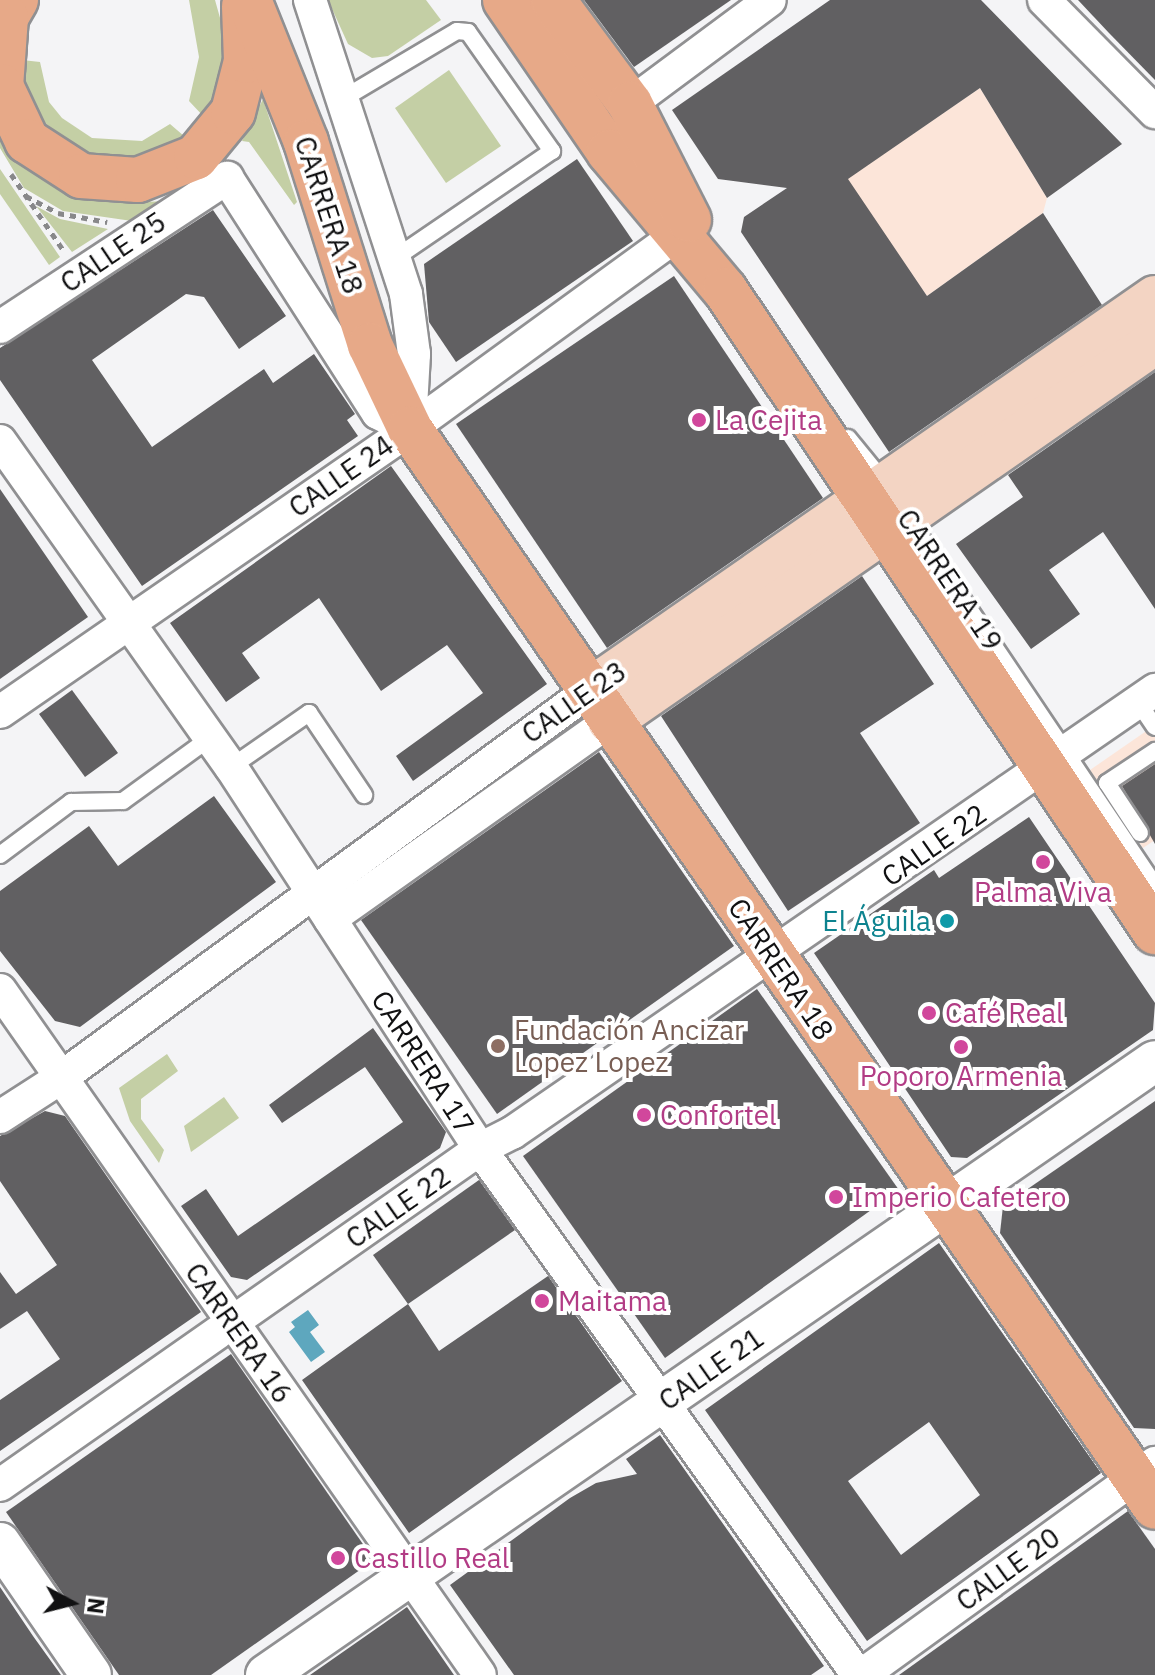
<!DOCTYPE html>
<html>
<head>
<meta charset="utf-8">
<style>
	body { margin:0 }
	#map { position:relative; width:1155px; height:1675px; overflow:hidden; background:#f4f4f6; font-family:"IBM Plex Sans",sans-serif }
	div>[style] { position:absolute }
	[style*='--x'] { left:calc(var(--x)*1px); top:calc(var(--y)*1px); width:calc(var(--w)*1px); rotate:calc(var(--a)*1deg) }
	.commercial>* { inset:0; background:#fce5d9 }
	.green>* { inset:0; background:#c4cfa5 }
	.water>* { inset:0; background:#5ea7be }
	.building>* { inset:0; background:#616062 }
	.path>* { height:5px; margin-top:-2.5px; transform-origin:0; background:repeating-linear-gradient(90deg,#88888a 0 6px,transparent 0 12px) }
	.roads { filter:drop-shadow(2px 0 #909092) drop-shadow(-2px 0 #909092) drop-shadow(0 2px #909092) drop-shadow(0 -2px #909092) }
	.service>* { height:16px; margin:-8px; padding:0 8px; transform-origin:8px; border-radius:8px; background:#fff }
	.minor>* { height:32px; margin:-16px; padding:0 16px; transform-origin:16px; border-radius:16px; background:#fff }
	.tertiary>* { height:40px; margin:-20px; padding:0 20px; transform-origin:20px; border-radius:20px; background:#fff }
	.secondary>* { height:44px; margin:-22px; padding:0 22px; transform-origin:22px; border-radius:22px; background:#f3d4c3 }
	.primary>* { height:44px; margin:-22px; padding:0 22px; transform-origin:22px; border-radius:22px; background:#e7a988 }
	.dots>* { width:22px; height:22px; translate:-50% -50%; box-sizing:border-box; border:4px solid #fff; border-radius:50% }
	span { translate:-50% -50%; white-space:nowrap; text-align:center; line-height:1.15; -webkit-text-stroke:8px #fff; paint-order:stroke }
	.street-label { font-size:28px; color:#111112 }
	.hotel-label { font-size:28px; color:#b23c85 }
	.left { translate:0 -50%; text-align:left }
	.culture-label { font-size:28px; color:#0d838f }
	.right { translate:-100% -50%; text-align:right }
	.education-label { font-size:28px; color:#785e54 }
	.north { position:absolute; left:32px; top:1563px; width:80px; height:80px; -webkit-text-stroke:6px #fff; paint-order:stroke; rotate:97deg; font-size:22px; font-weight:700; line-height:32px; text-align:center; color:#111112 }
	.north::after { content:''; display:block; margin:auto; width:28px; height:36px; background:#111112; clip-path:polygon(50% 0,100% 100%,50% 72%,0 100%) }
</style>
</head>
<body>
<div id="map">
	<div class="commercial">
		<i style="clip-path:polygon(980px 88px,1047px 198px,1043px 213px,927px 296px,907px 268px,810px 335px,777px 286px,874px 219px,847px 179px)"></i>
		<i style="clip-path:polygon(1155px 725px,1155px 840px,1143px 848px,1090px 770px)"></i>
	</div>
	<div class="green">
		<i style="clip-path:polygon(189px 0,215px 0,222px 25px,223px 70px,205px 118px,189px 101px,199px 57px)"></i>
		<i style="clip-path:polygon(328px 0,426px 0,441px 20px,388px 56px,372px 58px,348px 44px)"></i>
		<i style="clip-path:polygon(22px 60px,40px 62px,49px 102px,62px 118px,92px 138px,142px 141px,170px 124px,184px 136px,162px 149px,128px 157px,90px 153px,64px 141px,37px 115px,27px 96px)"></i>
		<i style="clip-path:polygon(449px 70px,501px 146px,446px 183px,395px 108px)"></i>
		<i style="clip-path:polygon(263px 99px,297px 202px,294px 205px,249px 142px,242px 141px)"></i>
		<i style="clip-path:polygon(0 134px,33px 172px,77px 197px,117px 203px,169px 201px,132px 221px,63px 211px,24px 188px,0 148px)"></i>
		<i style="clip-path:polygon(0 169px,60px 257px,49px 265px,0 194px)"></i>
		<i style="clip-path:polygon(36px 206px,60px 219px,108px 229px,72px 252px)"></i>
		<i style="clip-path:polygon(167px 1054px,178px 1071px,141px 1099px,141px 1119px,164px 1150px,159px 1163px,130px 1121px,119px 1088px)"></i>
		<i style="clip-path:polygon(224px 1097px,239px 1118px,191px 1152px,184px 1126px)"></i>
	</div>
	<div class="water">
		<i style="clip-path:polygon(308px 1310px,319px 1325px,310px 1332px,325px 1352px,311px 1362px,289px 1332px,295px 1327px,291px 1322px)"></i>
	</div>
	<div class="building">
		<i style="clip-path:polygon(584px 0,731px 0,634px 67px)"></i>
		<i style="clip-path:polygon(830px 0,981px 0,1122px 144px,1047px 198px,980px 88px,848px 179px,927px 296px,1043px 213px,1102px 305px,889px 452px,741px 232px,744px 217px,787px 188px,718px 179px,672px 110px)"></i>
		<i style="clip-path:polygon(1078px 0,1155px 0,1155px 80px,1109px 33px)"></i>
		<i style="clip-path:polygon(577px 159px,633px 241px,456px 362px,429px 322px,424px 264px)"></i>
		<i style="clip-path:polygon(213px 210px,286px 316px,239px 349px,204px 297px,186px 294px,92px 360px,152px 447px,264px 369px,273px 383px,314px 354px,355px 414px,347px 420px,358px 436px,142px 586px,0 380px,0 348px)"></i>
		<i style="clip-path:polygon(674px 276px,823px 498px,607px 648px,456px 424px)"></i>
		<i style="clip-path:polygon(1155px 372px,1155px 609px,1103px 532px,1049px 570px,1080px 614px,1031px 649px,956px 544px,1023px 497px,1008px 475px)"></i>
		<i style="clip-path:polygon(391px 466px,547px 684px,413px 781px,396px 756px,483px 693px,447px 645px,381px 691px,319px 598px,242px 653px,260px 678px,226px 702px,170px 623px)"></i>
		<i style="clip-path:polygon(0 489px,88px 617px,0 679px)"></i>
		<i style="clip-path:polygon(862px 576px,934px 684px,860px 733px,920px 823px,788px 911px,661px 716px)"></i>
		<i style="clip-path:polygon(72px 690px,118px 753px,85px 777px,39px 714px)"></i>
		<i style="clip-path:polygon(599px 752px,734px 946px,497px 1114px,361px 920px)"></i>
		<i style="clip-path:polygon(1155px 764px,1155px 844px,1122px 786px)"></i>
		<i style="clip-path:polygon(214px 796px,276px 882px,80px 1027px,55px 1021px,0 951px,0 891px,89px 826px,118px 866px)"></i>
		<i style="clip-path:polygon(1029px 817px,1155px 1003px,1153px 1030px,967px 1158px,951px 1157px,814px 953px,934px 870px,939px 878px)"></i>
		<i style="clip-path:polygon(757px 989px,899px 1190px,665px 1358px,523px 1156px)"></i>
		<i style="clip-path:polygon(373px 1028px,446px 1132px,440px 1148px,247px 1280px,231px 1277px,181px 1206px,206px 1189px,238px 1236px,403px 1122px,365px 1067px,282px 1123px,269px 1105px)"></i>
		<i style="clip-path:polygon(1155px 1101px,1155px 1429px,1134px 1428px,1000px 1233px,1003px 1206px)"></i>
		<i style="clip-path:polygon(45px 1111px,65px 1116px,201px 1312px,0 1451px,0 1400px,60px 1359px,27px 1311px,0 1329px,0 1272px,16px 1294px,57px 1265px,0 1181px,0 1136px)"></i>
		<i style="clip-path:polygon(479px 1180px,515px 1230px,408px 1304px,373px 1255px)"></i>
		<i style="clip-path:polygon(evenodd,939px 1243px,1101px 1473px,867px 1641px,705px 1410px,939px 1243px,929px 1422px,980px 1495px,901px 1555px,848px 1481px,929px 1422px)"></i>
		<i style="clip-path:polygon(548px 1276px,622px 1381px,409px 1533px,302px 1380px,408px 1304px,439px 1351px)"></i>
		<i style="clip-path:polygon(231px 1354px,374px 1560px,211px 1675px,119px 1675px,6px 1512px)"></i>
		<i style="clip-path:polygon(660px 1435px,824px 1666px,811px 1675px,514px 1675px,450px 1585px,570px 1498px,596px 1483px,637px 1474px,626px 1459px)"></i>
		<i style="clip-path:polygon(1128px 1511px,1155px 1549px,1155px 1675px,899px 1675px)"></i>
		<i style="clip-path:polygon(0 1587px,33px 1636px,61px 1675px,0 1675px)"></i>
		<i style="clip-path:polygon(407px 1607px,454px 1675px,310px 1675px,383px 1624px)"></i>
	</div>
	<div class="path">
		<i style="--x:11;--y:174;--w:93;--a:55.5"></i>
		<i style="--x:26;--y:196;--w:36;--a:28"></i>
		<i style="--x:58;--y:213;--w:50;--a:10.4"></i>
	</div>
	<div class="roads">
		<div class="service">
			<i style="--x:344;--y:98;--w:131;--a:-30.7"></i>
			<i style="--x:457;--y:31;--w:11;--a:5"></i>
			<i style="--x:468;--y:32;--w:146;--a:54.8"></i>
			<i style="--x:552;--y:151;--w:190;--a:145.7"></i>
			<i style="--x:848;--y:438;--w:57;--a:50.7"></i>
			<i style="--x:908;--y:518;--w:442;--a:56.1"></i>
			<i style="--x:1138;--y:702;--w:30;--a:56"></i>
			<i style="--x:231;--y:767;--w:95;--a:-34.7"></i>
			<i style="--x:309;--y:713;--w:99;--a:56.1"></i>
			<i style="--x:1140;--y:833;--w:60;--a:-123.4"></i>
			<i style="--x:1107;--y:783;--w:58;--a:-33.7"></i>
			<i style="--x:0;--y:855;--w:89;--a:-36.7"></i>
			<i style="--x:71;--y:802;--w:52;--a:-1.1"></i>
			<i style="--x:123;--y:801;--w:107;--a:-35.9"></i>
		</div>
		<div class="minor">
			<i style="--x:310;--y:0;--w:309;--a:71.9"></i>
			<i style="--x:406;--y:294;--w:61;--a:82.4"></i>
			<i style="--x:414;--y:354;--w:72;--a:93.2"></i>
			<i style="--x:1044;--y:0;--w:158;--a:45.3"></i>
			<i style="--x:630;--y:104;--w:174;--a:-36.6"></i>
			<i style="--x:0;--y:327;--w:272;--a:-33.3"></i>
			<i style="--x:227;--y:178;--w:279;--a:57.3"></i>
			<i style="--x:378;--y:413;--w:36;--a:27"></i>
			<i style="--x:0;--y:441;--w:400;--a:54.7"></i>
			<i style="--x:231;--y:767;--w:456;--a:56.9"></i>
			<i style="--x:480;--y:1149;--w:648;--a:54.3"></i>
			<i style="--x:0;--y:712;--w:498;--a:-34.6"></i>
			<i style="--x:410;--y:429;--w:331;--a:-36"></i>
			<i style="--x:330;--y:919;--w:343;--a:-35.3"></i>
			<i style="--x:0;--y:990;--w:836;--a:54.98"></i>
			<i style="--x:0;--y:1117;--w:74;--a:-32.8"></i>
			<i style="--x:62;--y:1077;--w:653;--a:-36.22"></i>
			<i style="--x:0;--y:1485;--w:586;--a:-34.99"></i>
			<i style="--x:480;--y:1149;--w:36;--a:-27"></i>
			<i style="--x:512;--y:1133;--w:781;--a:-34.57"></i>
			<i style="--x:862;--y:1675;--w:362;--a:-35.9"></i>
		</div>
		<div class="tertiary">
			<i style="--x:0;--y:1543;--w:160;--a:55.4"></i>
			<i style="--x:266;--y:1675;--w:1080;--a:-34.63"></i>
		</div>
		<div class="secondary">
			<i style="--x:589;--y:691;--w:689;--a:-34.77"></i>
			<i style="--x:610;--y:721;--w:664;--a:-34.82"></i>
		</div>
		<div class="primary">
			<i style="--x:16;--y:0;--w:20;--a:120"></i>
			<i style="--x:6;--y:17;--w:69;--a:94.1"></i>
			<i style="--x:1;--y:86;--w:61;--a:64.7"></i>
			<i style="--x:27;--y:141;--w:64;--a:32.9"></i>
			<i style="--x:81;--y:176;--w:57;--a:4"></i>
			<i style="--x:138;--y:180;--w:62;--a:-21.6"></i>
			<i style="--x:196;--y:157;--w:58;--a:-50.6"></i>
			<i style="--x:233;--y:112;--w:53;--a:-75.7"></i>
			<i style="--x:246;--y:61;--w:55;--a:-92.1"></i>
			<i style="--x:249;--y:0;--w:153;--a:68.1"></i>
			<i style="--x:306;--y:142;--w:213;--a:72.5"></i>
			<i style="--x:370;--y:345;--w:93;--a:64.5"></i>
			<i style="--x:410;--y:429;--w:1310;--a:55.35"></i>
			<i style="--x:505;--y:0;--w:184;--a:55.6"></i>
			<i style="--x:609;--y:152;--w:180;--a:50"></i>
			<i style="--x:725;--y:290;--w:773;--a:56.19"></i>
			<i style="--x:553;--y:0;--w:129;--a:53.5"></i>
			<i style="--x:630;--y:104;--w:130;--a:63"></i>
		</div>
	</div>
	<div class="dots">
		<i style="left:699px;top:420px;background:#d1479c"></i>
		<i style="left:1043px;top:862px;background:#d1479c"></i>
		<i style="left:947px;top:921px;background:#0f9aa8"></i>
		<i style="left:929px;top:1013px;background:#d1479c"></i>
		<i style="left:498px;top:1046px;background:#8d6e63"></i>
		<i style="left:961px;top:1047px;background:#d1479c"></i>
		<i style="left:644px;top:1115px;background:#d1479c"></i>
		<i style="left:836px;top:1197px;background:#d1479c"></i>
		<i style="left:542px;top:1301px;background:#d1479c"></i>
		<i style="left:338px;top:1558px;background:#d1479c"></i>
	</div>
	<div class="street-label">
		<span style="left:329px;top:215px;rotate:72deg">CARRERA 18</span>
		<span style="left:113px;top:252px;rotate:-34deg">CALLE 25</span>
		<span style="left:341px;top:476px;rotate:-35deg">CALLE 24</span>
		<span style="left:950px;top:580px;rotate:56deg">CARRERA 19</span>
		<span style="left:574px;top:702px;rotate:-35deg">CALLE 23</span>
		<span style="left:934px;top:845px;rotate:-35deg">CALLE 22</span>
		<span style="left:781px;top:969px;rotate:56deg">CARRERA 18</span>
		<span style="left:423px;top:1062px;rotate:57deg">CARRERA 17</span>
		<span style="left:398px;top:1207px;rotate:-35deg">CALLE 22</span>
		<span style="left:239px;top:1333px;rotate:55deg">CARRERA 16</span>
		<span style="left:711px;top:1369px;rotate:-35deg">CALLE 21</span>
		<span style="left:1008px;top:1569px;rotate:-36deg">CALLE 20</span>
	</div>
	<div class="hotel-label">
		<span class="left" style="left:715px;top:420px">La Cejita</span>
		<span style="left:1043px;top:892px">Palma Viva</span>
		<span class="left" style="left:945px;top:1013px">Café Real</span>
		<span style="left:961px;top:1076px">Poporo Armenia</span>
		<span class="left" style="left:660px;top:1115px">Confortel</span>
		<span class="left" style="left:852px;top:1197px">Imperio Cafetero</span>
		<span class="left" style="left:558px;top:1301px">Maitama</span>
		<span class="left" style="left:354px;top:1558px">Castillo Real</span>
	</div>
	<div class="culture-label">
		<span class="right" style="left:931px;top:921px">El Águila</span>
	</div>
	<div class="education-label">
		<span class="left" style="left:514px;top:1046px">Fundación Ancizar<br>Lopez Lopez</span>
	</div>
	<div class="north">N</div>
</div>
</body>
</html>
